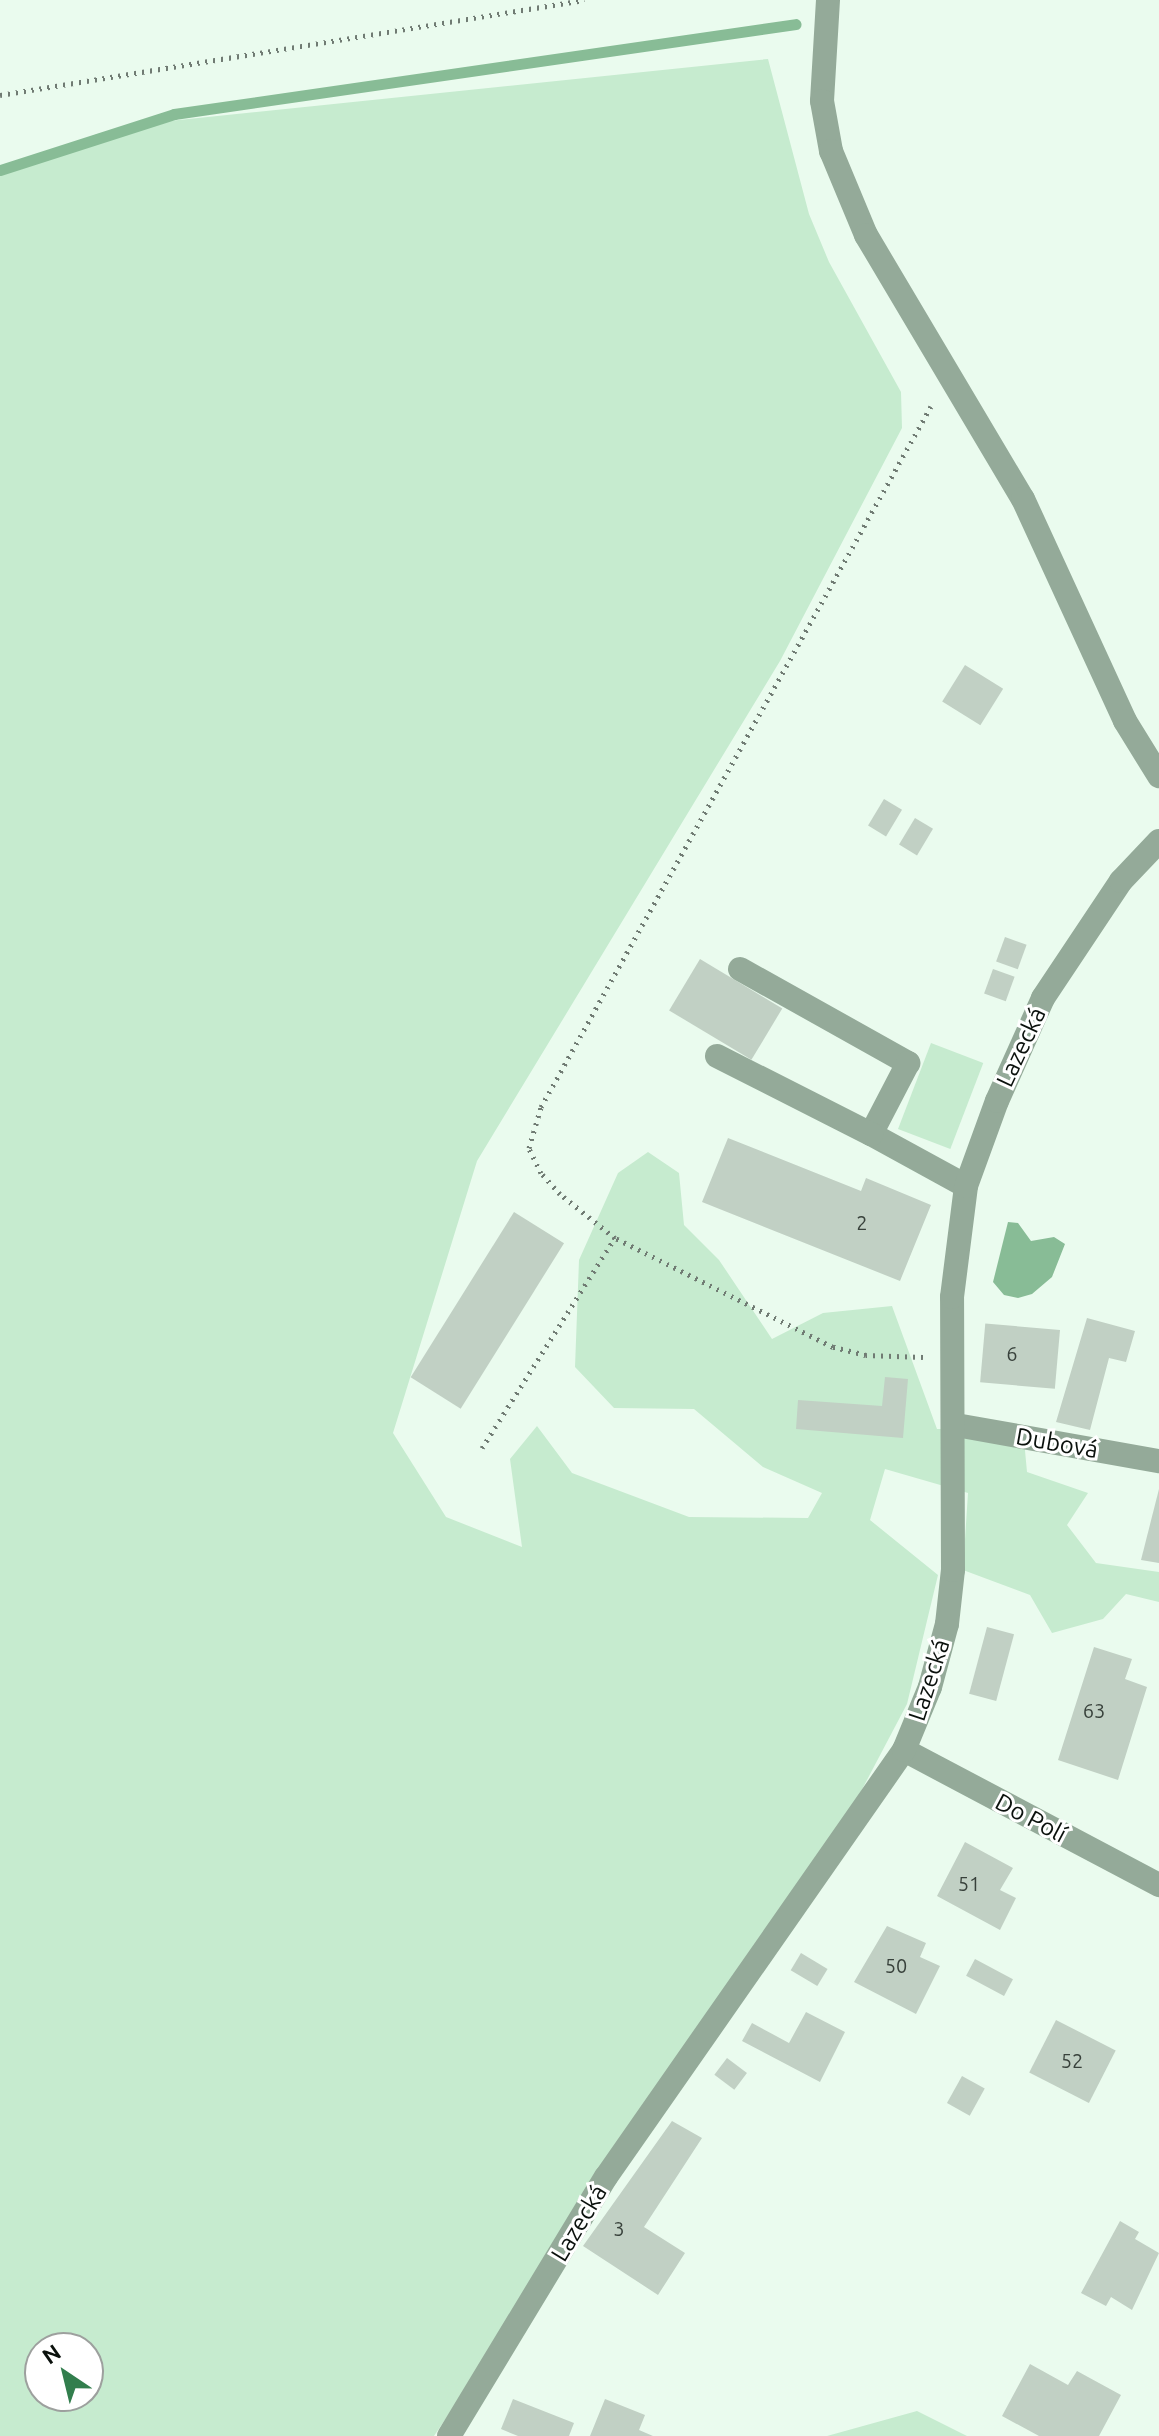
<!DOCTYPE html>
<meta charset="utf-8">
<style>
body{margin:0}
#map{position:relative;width:1159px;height:2436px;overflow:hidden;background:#eafbee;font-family:Ubuntu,sans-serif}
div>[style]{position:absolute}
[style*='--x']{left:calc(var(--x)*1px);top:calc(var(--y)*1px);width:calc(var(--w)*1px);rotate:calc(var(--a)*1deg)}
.green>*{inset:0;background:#c6ebcf;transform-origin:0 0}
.water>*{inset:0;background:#88bc96}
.stream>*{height:11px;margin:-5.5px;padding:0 5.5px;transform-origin:5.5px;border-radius:5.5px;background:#88bc96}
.building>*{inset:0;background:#c1d0c4;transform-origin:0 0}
.path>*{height:5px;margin-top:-2.5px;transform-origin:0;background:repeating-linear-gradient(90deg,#707b73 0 2px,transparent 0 8px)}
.minor>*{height:24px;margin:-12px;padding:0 12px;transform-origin:12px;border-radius:12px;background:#94aa99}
span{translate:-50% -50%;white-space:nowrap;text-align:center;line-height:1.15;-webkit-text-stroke:6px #fff;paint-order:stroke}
.number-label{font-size:20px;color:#38413b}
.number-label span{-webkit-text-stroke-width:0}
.street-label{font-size:24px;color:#0b110d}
.north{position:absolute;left:24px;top:2332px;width:80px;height:80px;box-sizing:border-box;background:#fff;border:2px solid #9da09e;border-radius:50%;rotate:325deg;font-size:22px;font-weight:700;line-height:32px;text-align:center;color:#0b110d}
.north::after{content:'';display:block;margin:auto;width:28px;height:36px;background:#327e4d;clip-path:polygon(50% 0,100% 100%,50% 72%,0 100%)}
</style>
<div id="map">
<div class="green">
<i style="clip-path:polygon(evenodd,768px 59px,809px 214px,829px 262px,901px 392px,902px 428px,780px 661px,477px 1161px,393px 1433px,446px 1517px,522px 1547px,510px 1459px,537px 1426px,572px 1473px,689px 1517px,808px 1518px,822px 1493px,763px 1467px,694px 1409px,614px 1408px,575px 1367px,579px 1260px,618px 1173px,648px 1152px,679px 1173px,684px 1225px,719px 1260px,772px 1339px,823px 1313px,892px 1306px,937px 1429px,1023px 1429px,1027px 1472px,1088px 1493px,1067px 1525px,1096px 1563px,1159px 1572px,1159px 1602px,1126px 1594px,1103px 1619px,1052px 1633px,1030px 1595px,963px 1570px,968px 1493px,885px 1469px,870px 1520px,938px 1575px,907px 1704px,848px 1816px,434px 2436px,0 2436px,0 175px,97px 134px,169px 121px,768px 59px,40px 2348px,88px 2348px,88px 2396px,40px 2396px,40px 2348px)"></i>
<i style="left:931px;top:1043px;width:56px;height:92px;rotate:21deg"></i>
<i style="clip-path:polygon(917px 2411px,967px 2436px,826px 2436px,827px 2436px)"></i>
</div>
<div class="water">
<i style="clip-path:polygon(1008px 1222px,1018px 1223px,1031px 1241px,1054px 1237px,1065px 1244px,1052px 1277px,1032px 1294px,1018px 1298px,1004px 1295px,993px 1282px)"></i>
</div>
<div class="stream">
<i style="--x:0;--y:170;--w:183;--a:-17.8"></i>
<i style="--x:174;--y:114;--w:628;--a:-8.23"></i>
</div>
<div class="building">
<i style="left:965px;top:665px;width:45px;height:43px;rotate:32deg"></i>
<i style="left:884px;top:799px;width:21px;height:31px;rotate:31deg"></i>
<i style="left:915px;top:818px;width:21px;height:31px;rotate:31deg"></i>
<i style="left:1005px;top:937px;width:23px;height:26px;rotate:20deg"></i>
<i style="left:700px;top:959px;width:96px;height:60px;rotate:31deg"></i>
<i style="left:993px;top:969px;width:23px;height:26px;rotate:20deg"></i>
<i style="clip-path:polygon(728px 1138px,861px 1191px,866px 1178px,931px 1205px,900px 1281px,702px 1202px)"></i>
<i style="left:514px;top:1212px;width:59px;height:195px;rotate:32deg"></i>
<i style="clip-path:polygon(1087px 1318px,1135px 1331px,1126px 1362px,1109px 1358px,1090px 1430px,1056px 1422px)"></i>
<i style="left:1060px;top:1330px;width:59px;height:75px;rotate:95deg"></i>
<i style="clip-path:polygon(885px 1377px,908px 1379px,903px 1438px,796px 1429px,798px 1400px,882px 1406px)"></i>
<i style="clip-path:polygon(1159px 1489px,1159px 1563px,1141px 1560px)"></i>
<i style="left:987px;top:1627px;width:28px;height:69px;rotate:15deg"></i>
<i style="clip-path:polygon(1094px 1647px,1132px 1659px,1125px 1679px,1147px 1687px,1118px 1780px,1058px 1760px)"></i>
<i style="clip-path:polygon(965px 1842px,1013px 1868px,1000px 1890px,1016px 1898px,1000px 1930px,937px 1896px)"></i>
<i style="clip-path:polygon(887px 1926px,926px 1943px,920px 1957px,940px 1966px,916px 2014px,854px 1982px)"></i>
<i style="left:801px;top:1953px;width:31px;height:20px;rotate:31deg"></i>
<i style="left:975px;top:1959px;width:43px;height:19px;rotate:28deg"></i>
<i style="clip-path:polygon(806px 2012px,845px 2032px,820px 2082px,742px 2041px,752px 2023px,789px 2043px)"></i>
<i style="left:1056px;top:2020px;width:67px;height:59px;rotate:27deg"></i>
<i style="left:727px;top:2058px;width:25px;height:21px;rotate:37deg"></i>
<i style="left:962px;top:2076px;width:26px;height:31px;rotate:29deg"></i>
<i style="clip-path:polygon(672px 2121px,702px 2138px,644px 2227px,685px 2253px,658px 2295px,583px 2246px)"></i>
<i style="clip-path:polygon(1120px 2221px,1139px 2232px,1135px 2239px,1159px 2253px,1132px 2310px,1111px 2297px,1106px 2306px,1081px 2293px)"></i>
<i style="clip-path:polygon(1030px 2364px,1068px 2385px,1077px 2371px,1121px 2395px,1099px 2436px,1039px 2436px,1002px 2416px)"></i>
<i style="clip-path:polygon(513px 2399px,574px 2423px,569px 2436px,518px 2436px,501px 2429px)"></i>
<i style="clip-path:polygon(605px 2399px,645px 2415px,639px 2430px,653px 2436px,590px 2436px)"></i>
</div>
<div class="path">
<i style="--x:0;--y:95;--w:592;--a:-9.24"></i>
<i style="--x:923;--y:1357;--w:57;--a:-178"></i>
<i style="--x:866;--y:1355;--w:34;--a:-166"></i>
<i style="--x:833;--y:1347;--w:244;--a:-153.4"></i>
<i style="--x:615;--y:1238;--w:70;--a:-141.3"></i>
<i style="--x:560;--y:1194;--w:28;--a:-132"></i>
<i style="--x:541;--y:1173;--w:28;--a:-116"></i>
<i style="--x:529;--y:1148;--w:43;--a:-73.7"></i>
<i style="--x:541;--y:1107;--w:802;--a:-60.91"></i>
<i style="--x:482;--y:1448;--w:249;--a:-57.7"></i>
</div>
<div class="minor">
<i style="--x:828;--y:0;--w:101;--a:93.4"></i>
<i style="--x:822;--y:101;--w:51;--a:79.8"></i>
<i style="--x:831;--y:151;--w:91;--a:67.4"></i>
<i style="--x:866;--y:235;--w:307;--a:59.3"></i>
<i style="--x:1023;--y:499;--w:244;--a:65.3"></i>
<i style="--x:1125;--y:721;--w:65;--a:58.3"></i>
<i style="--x:740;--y:969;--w:193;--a:29.2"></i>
<i style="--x:908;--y:1063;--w:80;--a:117.5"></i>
<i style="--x:871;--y:1134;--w:108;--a:28.7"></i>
<i style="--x:717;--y:1056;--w:173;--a:26.9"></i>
<i style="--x:956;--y:1425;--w:206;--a:10.1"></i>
<i style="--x:904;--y:1750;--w:289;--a:27.9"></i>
<i style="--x:449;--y:2436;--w:303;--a:-58.8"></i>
<i style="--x:606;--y:2177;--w:521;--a:-55.09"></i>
<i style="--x:904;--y:1750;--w:68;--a:-67.6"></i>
<i style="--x:930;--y:1687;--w:65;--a:-74.9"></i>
<i style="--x:947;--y:1624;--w:54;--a:-83.7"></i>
<i style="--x:953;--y:1570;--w:273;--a:-90.2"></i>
<i style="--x:952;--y:1297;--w:112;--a:-82.8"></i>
<i style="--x:966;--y:1186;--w:90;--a:-70"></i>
<i style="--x:997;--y:1101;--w:113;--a:-65.9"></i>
<i style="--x:1043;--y:998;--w:141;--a:-56.3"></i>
<i style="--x:1121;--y:881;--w:55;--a:-46.5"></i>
</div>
<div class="number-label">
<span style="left:862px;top:1222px">2</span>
<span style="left:1012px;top:1353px">6</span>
<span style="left:1094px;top:1710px">63</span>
<span style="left:969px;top:1883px">51</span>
<span style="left:896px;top:1965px">50</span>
<span style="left:1072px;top:2060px">52</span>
<span style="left:619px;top:2228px">3</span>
</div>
<div class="street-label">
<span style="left:1021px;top:1047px;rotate:-65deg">Lazecká</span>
<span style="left:1057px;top:1443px;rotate:10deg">Dubová</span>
<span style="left:929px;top:1680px;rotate:-72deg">Lazecká</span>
<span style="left:1031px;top:1818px;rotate:28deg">Do Polí</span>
<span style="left:579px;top:2223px;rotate:-59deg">Lazecká</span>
</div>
<div class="north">N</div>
</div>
